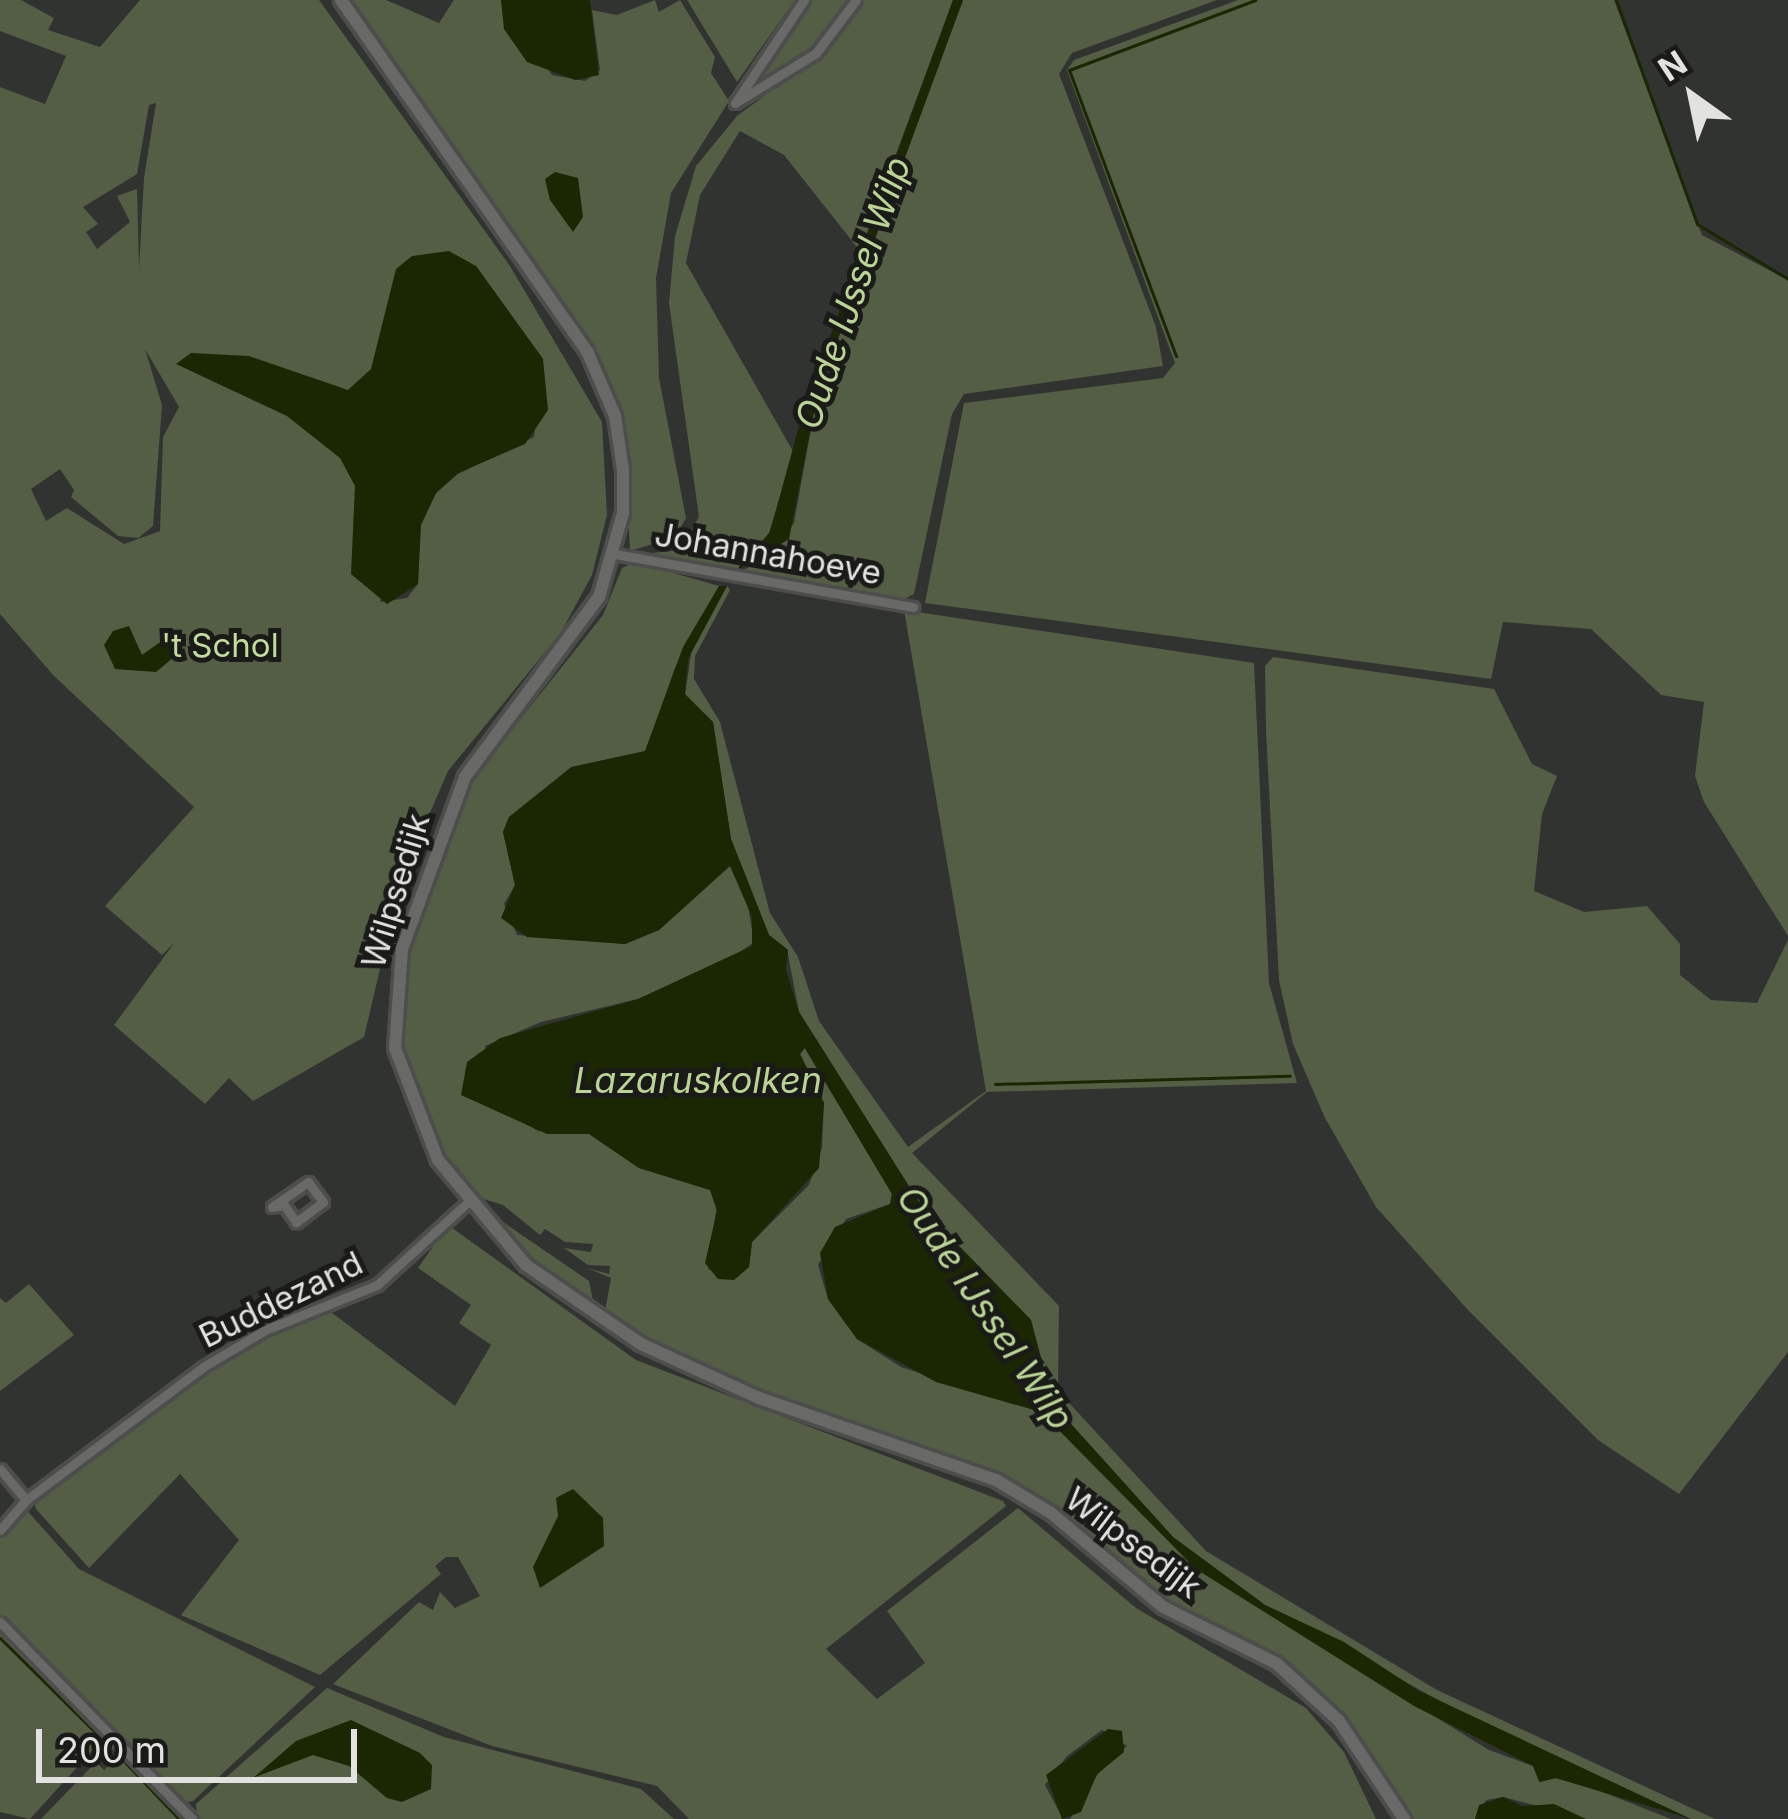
<!DOCTYPE html>
<style>
body{margin:0}
#map{position:relative;width:1788px;height:1819px;overflow:hidden;background:#313330;font-family:Inter,sans-serif}
div>[style]{position:absolute}
[style*='--x']{left:calc(var(--x)*1px);top:calc(var(--y)*1px);width:calc(var(--w)*1px);rotate:calc(var(--a)*1deg)}
.green>*{inset:0;background:#535e44}
.water>*{inset:0;background:#1a2702}
.stream>*{height:3px;margin:-1.5px;padding:0 1.5px;transform-origin:1.5px;border-radius:1.5px;background:#1a2702}
.roads{filter:drop-shadow(3px 0 #4d4e4c) drop-shadow(-3px 0 #4d4e4c) drop-shadow(0 3px #4d4e4c) drop-shadow(0 -3px #4d4e4c)}
.street>*{height:9px;margin:-4.5px;padding:0 4.5px;transform-origin:4.5px;border-radius:4.5px;background:#696a67}
.secondary>*{height:12px;margin:-6px;padding:0 6px;transform-origin:6px;border-radius:6px;background:#696a67}
span{translate:-50% -50%;white-space:nowrap;text-align:center;line-height:1.15;-webkit-text-stroke:10px #1a1a19;paint-order:stroke}
.street-label{font-size:33px;color:#e2e2e1}
.park-label{font-size:33px;color:#c1dc9b}
.water-label{font-size:36px;color:#b9d493;font-style:italic}
.north{position:absolute;left:1632px;top:36px;width:120px;height:120px;-webkit-text-stroke:9px #1a1a19;paint-order:stroke;rotate:327deg;font-size:33px;font-weight:700;line-height:48px;text-align:center;color:#e2e2e1}
.north::after{content:'';display:block;margin:auto;width:42px;height:54px;background:#e2e2e1;clip-path:polygon(50% 0,100% 100%,50% 72%,0 100%)}
.scale{position:absolute;left:36px;top:1729px;width:321px;height:54px;box-sizing:border-box;border:6px solid #e2e2e1;border-top:0;padding-left:15px;font-size:36px;line-height:42px;white-space:nowrap;color:#e2e2e1;-webkit-text-stroke:9px #1a1a19;paint-order:stroke}
</style>
<div id="map">
<div class="green">
<i style="clip-path:polygon(evenodd,0 0,21px 0,54px 18px,48px 30px,100px 47px,140px 0,319px 0,510px 266px,602px 422px,607px 515px,592px 575px,560px 634px,448px 771px,401px 880px,364px 1037px,253px 1101px,229px 1078px,205px 1104px,114px 1025px,175px 942px,162px 955px,105px 906px,194px 807px,54px 676px,0 614px,0 87px,45px 104px,66px 56px,0 31px,0 0,156px 103px,144px 178px,139px 268px,137px 189px,117px 196px,130px 222px,97px 249px,86px 232px,98px 224px,83px 207px,137px 174px,149px 105px,156px 103px,0 0,476px 266px,543px 359px,534px 437px,458px 474px,436px 493px,420px 525px,418px 584px,407px 598px,380px 602px,476px 266px,0 0,145px 349px,179px 407px,163px 437px,160px 531px,124px 544px,67px 508px,46px 521px,31px 489px,60px 469px,74px 490px,71px 497px,118px 536px,138px 538px,153px 526px,162px 405px,145px 349px)"></i>
<i style="clip-path:polygon(350px 0,386px 0,439px 23px,454px 0,501px 0,552px 75px,585px 81px,600px 70px,592px 10px,617px 15px,655px 0,659px 12px,680px 0,715px 57px,711px 73px,729px 101px,671px 193px,656px 278px,659px 378px,686px 518px,675px 537px,630px 551px,624px 431px,594px 347px)"></i>
<i style="clip-path:polygon(687px 0,795px 0,737px 82px)"></i>
<i style="clip-path:polygon(807px 0,849px 0,808px 57px,753px 94px,743px 84px)"></i>
<i style="clip-path:polygon(862px 0,953px 0,860px 251px,784px 155px,740px 131px,700px 195px,686px 263px,794px 453px,767px 539px,740px 561px,738px 573px,773px 554px,794px 523px,817px 396px,963px 0,1217px 0,1072px 53px,1059px 74px,1156px 327px,1163px 366px,964px 394px,952px 414px,914px 594px,900px 601px,636px 555px,679px 550px,699px 517px,669px 303px,675px 236px,696px 166px,737px 116px,829px 48px)"></i>
<i style="clip-path:polygon(1238px 0,1614px 0,1702px 235px,1788px 280px,1788px 936px,1704px 802px,1695px 776px,1704px 702px,1661px 695px,1591px 629px,1503px 622px,1491px 679px,925px 603px,964px 403px,1163px 378px,1175px 363px,1067px 70px,1074px 60px)"></i>
<i style="clip-path:polygon(635px 562px,719px 586px,675px 668px,646px 751px,571px 767px,509px 817px,503px 832px,515px 885px,504px 904px,517px 935px,625px 944px,659px 930px,730px 866px,747px 900px,754px 942px,723px 964px,638px 999px,541px 1022px,485px 1046px,500px 1109px,538px 1131px,589px 1134px,639px 1168px,710px 1190px,717px 1203px,708px 1269px,734px 1280px,749px 1267px,752px 1242px,809px 1185px,822px 1148px,824px 1103px,800px 1054px,804px 1047px,892px 1194px,890px 1204px,846px 1219px,818px 1265px,828px 1299px,857px 1339px,901px 1367px,1041px 1412px,1196px 1569px,1489px 1750px,1533px 1766px,1539px 1782px,1555px 1778px,1595px 1789px,1671px 1819px,1586px 1819px,1503px 1797px,1486px 1800px,1475px 1819px,1410px 1819px,1350px 1725px,1280px 1658px,1162px 1599px,1083px 1527px,1003px 1477px,736px 1382px,604px 1317px,611px 1278px,587px 1268px,609px 1274px,610px 1266px,588px 1265px,564px 1248px,591px 1252px,593px 1244px,565px 1242px,545px 1229px,540px 1235px,503px 1205px,474px 1196px,452px 1171px,426px 1121px,401px 1033px,402px 986px,417px 923px,473px 779px,603px 615px,622px 568px)"></i>
<i style="clip-path:polygon(727px 586px,730px 590px,695px 656px,694px 679px,720px 722px,770px 913px,798px 957px,819px 1021px,908px 1147px,986px 1091px,904px 610px,1254px 663px,1269px 983px,1297px 1083px,987px 1092px,912px 1153px,1059px 1306px,1058px 1391px,1206px 1551px,1437px 1690px,1715px 1819px,1691px 1819px,1453px 1708px,1265px 1605px,1173px 1537px,1053px 1404px,1031px 1320px,924px 1210px,799px 1012px,787px 949px,769px 935px,731px 839px,713px 722px,685px 695px,692px 647px)"></i>
<i style="clip-path:polygon(1273px 657px,1494px 689px,1532px 764px,1557px 776px,1542px 814px,1534px 891px,1584px 912px,1647px 906px,1680px 944px,1680px 975px,1711px 1000px,1757px 1003px,1788px 940px,1788px 1352px,1679px 1494px,1598px 1440px,1468px 1310px,1376px 1207px,1325px 1118px,1293px 1044px,1279px 980px,1266px 731px,1265px 666px)"></i>
<i style="clip-path:polygon(503px 1222px,589px 1281px,593px 1301px,538px 1269px,498px 1230px)"></i>
<i style="clip-path:polygon(448px 1225px,636px 1360px,1003px 1501px,1006px 1506px,826px 1649px,877px 1699px,925px 1663px,887px 1611px,1018px 1508px,1136px 1608px,1306px 1708px,1344px 1752px,1376px 1819px,1070px 1819px,1098px 1774px,1127px 1746px,1102px 1730px,1067px 1756px,1045px 1785px,1063px 1819px,689px 1819px,657px 1786px,492px 1746px,333px 1684px,419px 1602px,433px 1610px,440px 1592px,455px 1608px,480px 1596px,458px 1557px,446px 1557px,435px 1566px,441px 1574px,320px 1675px,181px 1615px,239px 1540px,180px 1474px,89px 1568px,36px 1509px,33px 1500px,205px 1370px,327px 1309px,455px 1406px,491px 1345px,459px 1323px,471px 1305px,418px 1268px)"></i>
<i style="clip-path:polygon(29px 1284px,74px 1335px,0 1391px,0 1298px,6px 1303px)"></i>
<i style="clip-path:polygon(24px 1507px,79px 1569px,315px 1687px,193px 1801px,181px 1803px,0 1615px,0 1537px)"></i>
<i style="clip-path:polygon(0 1628px,112px 1740px,99px 1743px,30px 1819px,0 1812px)"></i>
<i style="clip-path:polygon(327px 1688px,444px 1737px,641px 1789px,674px 1819px,197px 1819px,196px 1804px)"></i>
<i style="clip-path:polygon(123px 1752px,187px 1819px,41px 1819px,96px 1762px,104px 1770px)"></i>
</div>
<div class="water">
<i style="clip-path:polygon(501px 0,590px 0,599px 75px,575px 80px,527px 62px,504px 29px)"></i>
<i style="clip-path:polygon(953px 0,963px 0,817px 396px,789px 539px,735px 572px,770px 532px,804px 408px)"></i>
<i style="clip-path:polygon(555px 172px,578px 178px,583px 217px,573px 232px,550px 200px,545px 179px)"></i>
<i style="clip-path:polygon(449px 251px,476px 266px,543px 359px,548px 410px,525px 444px,458px 473px,436px 493px,421px 525px,418px 584px,387px 604px,351px 574px,355px 486px,340px 458px,287px 416px,176px 364px,191px 353px,249px 356px,348px 390px,371px 369px,396px 269px,412px 256px)"></i>
<i style="clip-path:polygon(719px 586px,727px 586px,688px 659px,685px 694px,713px 722px,731px 839px,769px 935px,788px 950px,786px 970px,799px 1012px,924px 1210px,1031px 1320px,1053px 1404px,1173px 1537px,1265px 1605px,1344px 1642px,1419px 1691px,1691px 1819px,1556px 1778px,1540px 1782px,1533px 1766px,1414px 1706px,1196px 1569px,1041px 1412px,936px 1382px,857px 1339px,828px 1299px,820px 1253px,835px 1227px,890px 1204px,892px 1194px,805px 1048px,800px 1054px,824px 1103px,819px 1168px,752px 1242px,749px 1267px,734px 1280px,718px 1279px,705px 1263px,717px 1211px,710px 1190px,639px 1168px,589px 1134px,547px 1134px,461px 1095px,467px 1062px,500px 1038px,638px 999px,752px 946px,752px 917px,730px 866px,659px 930px,625px 944px,527px 937px,501px 918px,515px 885px,503px 832px,509px 817px,572px 767px,645px 751px,683px 647px)"></i>
<i style="clip-path:polygon(129px 626px,142px 655px,170px 635px,181px 651px,156px 672px,115px 669px,104px 645px,113px 631px)"></i>
<i style="clip-path:polygon(573px 1489px,603px 1518px,604px 1546px,540px 1588px,533px 1567px,558px 1516px,556px 1498px)"></i>
<i style="clip-path:polygon(351px 1720px,420px 1753px,432px 1765px,431px 1789px,402px 1802px,387px 1798px,349px 1766px,313px 1755px,253px 1778px,296px 1741px)"></i>
<i style="clip-path:polygon(1108px 1729px,1122px 1731px,1124px 1752px,1097px 1774px,1081px 1812px,1062px 1819px,1046px 1775px)"></i>
<i style="clip-path:polygon(1503px 1797px,1522px 1806px,1554px 1804px,1586px 1819px,1475px 1819px,1479px 1805px)"></i>
</div>
<div class="stream">
<i style="--x:1616;--y:0;--w:238;--a:70.1"></i>
<i style="--x:1697;--y:224;--w:106;--a:31.1"></i>
<i style="--x:1176;--y:356;--w:305;--a:-110.5"></i>
<i style="--x:1069;--y:70;--w:199;--a:-20.6"></i>
<i style="--x:995;--y:1084;--w:295;--a:-1.6"></i>
<i style="--x:0;--y:1638;--w:146;--a:44.7"></i>
<i style="--x:121;--y:1758;--w:84;--a:46.4"></i>
</div>
<div class="roads">
<div class="street">
<i style="--x:735;--y:103;--w:95;--a:-31.7"></i>
<i style="--x:816;--y:53;--w:66;--a:-53"></i>
<i style="--x:735;--y:103;--w:124;--a:-56.2"></i>
<i style="--x:615;--y:554;--w:303;--a:10.1"></i>
<i style="--x:308;--y:1182;--w:25;--a:53"></i>
<i style="--x:323;--y:1202;--w:34;--a:143"></i>
<i style="--x:296;--y:1222;--w:21;--a:-125"></i>
<i style="--x:284;--y:1205;--w:12;--a:171"></i>
<i style="--x:272;--y:1207;--w:44;--a:-34.8"></i>
<i style="--x:0;--y:1469;--w:40;--a:50"></i>
<i style="--x:0;--y:1530;--w:40;--a:-49"></i>
<i style="--x:26;--y:1500;--w:221;--a:-36.9"></i>
<i style="--x:203;--y:1367;--w:72;--a:-30.8"></i>
<i style="--x:265;--y:1330;--w:121;--a:-21.9"></i>
<i style="--x:377;--y:1285;--w:123;--a:-42.4"></i>
<i style="--x:0;--y:1622;--w:275;--a:45.7"></i>
</div>
<div class="secondary">
<i style="--x:341;--y:0;--w:429;--a:55"></i>
<i style="--x:587;--y:351;--w:71;--a:66.7"></i>
<i style="--x:615;--y:416;--w:55;--a:81.6"></i>
<i style="--x:623;--y:470;--w:43;--a:90"></i>
<i style="--x:623;--y:513;--w:87;--a:105.9"></i>
<i style="--x:599;--y:597;--w:224;--a:126.7"></i>
<i style="--x:465;--y:777;--w:183;--a:110.1"></i>
<i style="--x:402;--y:949;--w:99;--a:94"></i>
<i style="--x:395;--y:1048;--w:120;--a:69"></i>
<i style="--x:438;--y:1160;--w:137;--a:50"></i>
<i style="--x:526;--y:1265;--w:140;--a:34.5"></i>
<i style="--x:641;--y:1344;--w:130;--a:24.6"></i>
<i style="--x:759;--y:1398;--w:251;--a:19.1"></i>
<i style="--x:996;--y:1480;--w:64;--a:31"></i>
<i style="--x:1051;--y:1513;--w:146;--a:40"></i>
<i style="--x:1163;--y:1607;--w:126;--a:26.4"></i>
<i style="--x:1276;--y:1663;--w:86;--a:42.6"></i>
<i style="--x:1339;--y:1721;--w:118;--a:56.4"></i>
</div>
</div>
<div class="street-label">
<span style="left:768px;top:554px;rotate:10deg">Johannahoeve</span>
<span style="left:396px;top:891px;rotate:-73deg">Wilpsedijk</span>
<span style="left:281px;top:1300px;rotate:-26deg">Buddezand</span>
<span style="left:1133px;top:1543px;rotate:37deg">Wilpsedijk</span>
</div>
<div class="park-label">
<span style="left:220px;top:646px">'t Schol</span>
</div>
<div class="water-label">
<span style="left:853px;top:293px;rotate:-71deg">Oude IJssel Wilp</span>
<span style="left:698px;top:1081px">Lazaruskolken</span>
<span style="left:985px;top:1308px;rotate:56deg">Oude IJssel Wilp</span>
</div>
<div class="north">N</div>
<div class="scale">200 m</div>
</div>
